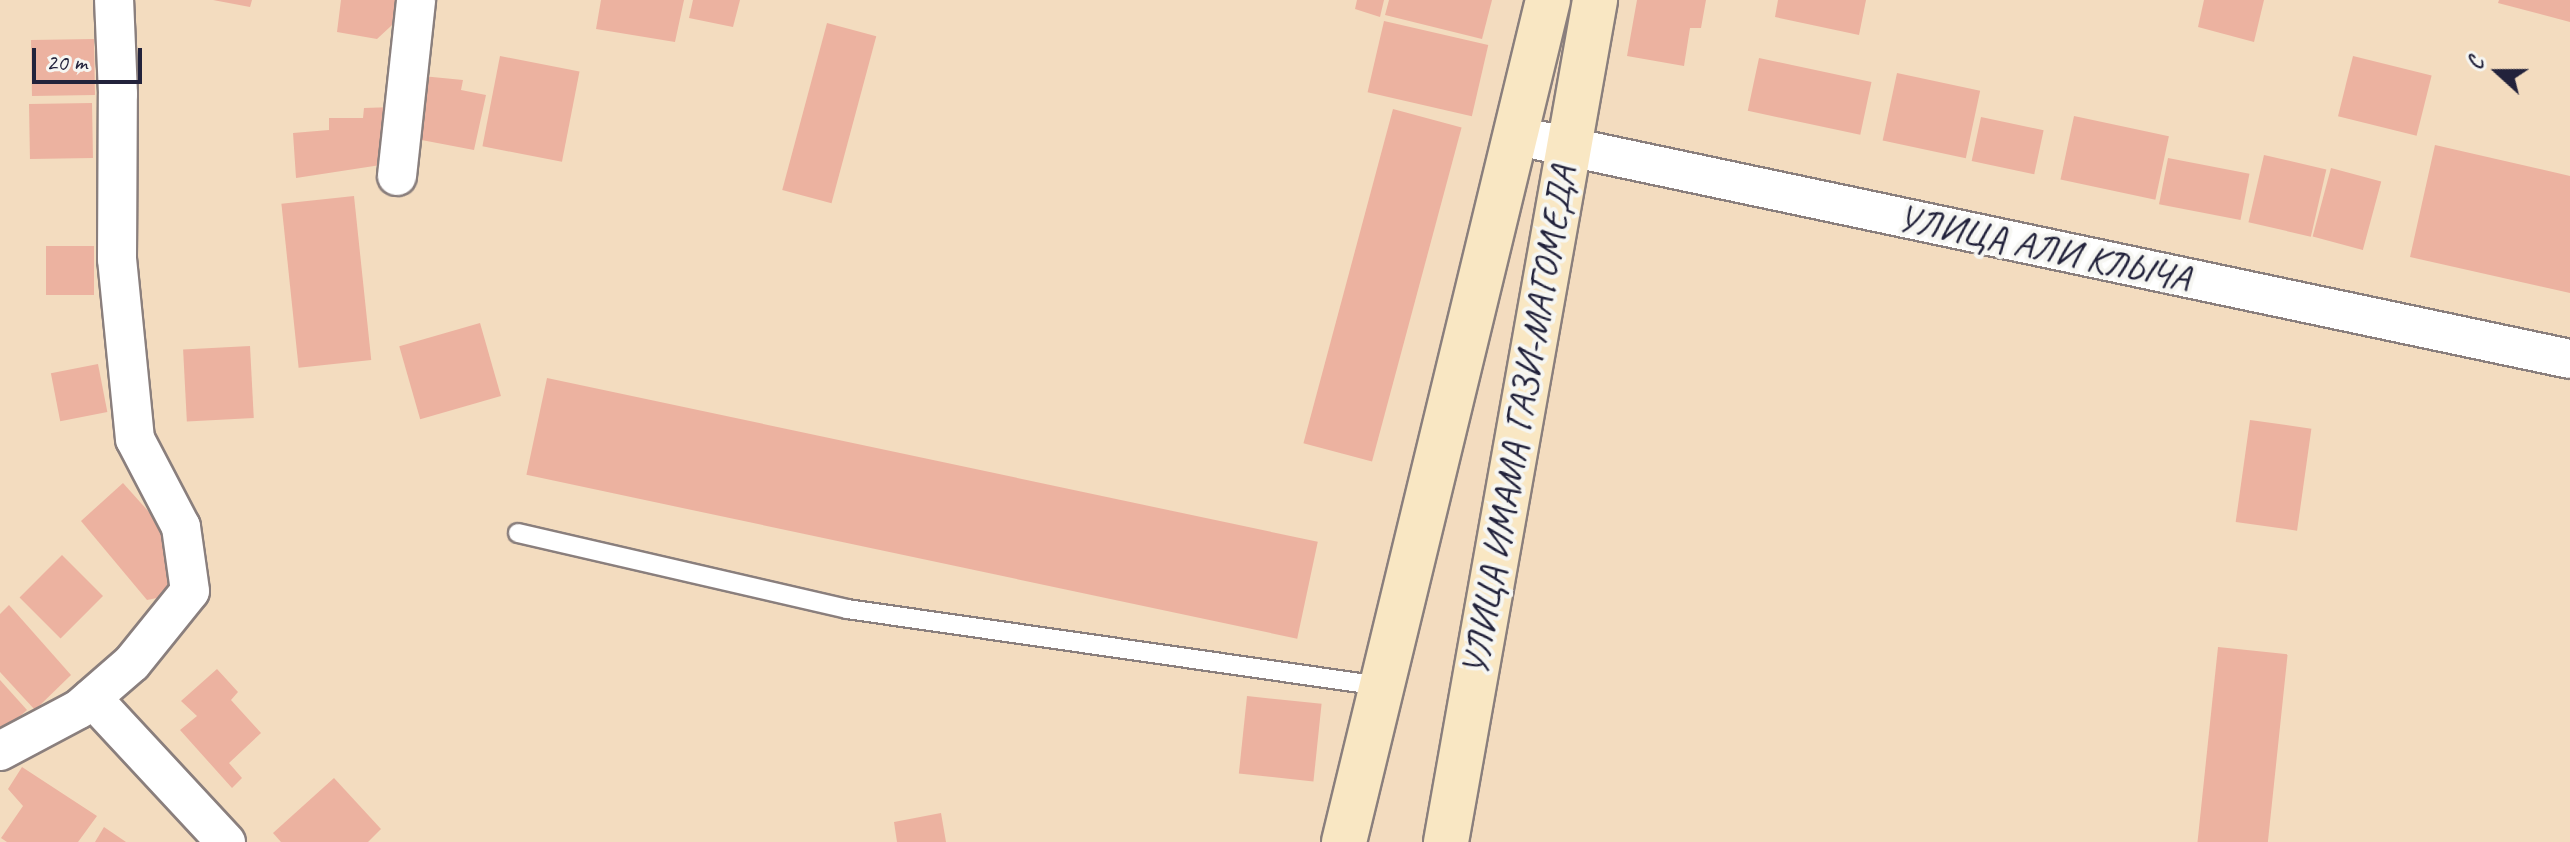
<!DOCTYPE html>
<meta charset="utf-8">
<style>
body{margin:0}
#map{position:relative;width:2570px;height:842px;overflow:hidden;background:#f3dcbf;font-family:Caveat,sans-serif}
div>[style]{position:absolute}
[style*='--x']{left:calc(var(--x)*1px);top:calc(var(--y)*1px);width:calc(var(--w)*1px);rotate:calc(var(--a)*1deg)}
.building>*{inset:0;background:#ecb2a0;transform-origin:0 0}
.roads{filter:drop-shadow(2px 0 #8a7f7d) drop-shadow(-2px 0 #8a7f7d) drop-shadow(0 2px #8a7f7d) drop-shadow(0 -2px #8a7f7d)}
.lane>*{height:18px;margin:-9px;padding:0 9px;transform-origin:9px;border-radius:9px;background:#fff}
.street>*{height:38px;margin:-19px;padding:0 19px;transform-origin:19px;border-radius:19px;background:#fff}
.secondary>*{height:44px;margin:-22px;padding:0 22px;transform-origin:22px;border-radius:22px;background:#f9e7c3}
span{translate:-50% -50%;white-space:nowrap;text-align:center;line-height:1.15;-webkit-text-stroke:8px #f6f6f2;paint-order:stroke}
.street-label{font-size:38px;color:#22223b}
.north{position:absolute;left:2458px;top:32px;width:80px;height:80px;-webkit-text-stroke:6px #f6f6f2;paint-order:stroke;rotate:291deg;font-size:22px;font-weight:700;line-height:32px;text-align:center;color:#22223b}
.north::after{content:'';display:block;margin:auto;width:28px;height:36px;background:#22223b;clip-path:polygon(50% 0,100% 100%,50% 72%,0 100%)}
.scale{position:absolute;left:32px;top:48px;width:110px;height:36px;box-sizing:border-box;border:4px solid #22223b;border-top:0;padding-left:10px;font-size:24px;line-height:28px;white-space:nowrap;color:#22223b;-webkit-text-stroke:6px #f6f6f2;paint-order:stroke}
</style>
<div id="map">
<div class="building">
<i style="clip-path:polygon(213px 0,252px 0,250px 7px)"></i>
<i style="clip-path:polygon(341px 0,407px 0,405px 13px,377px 39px,337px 32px)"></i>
<i style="clip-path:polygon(601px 0,684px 0,675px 42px,596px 29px)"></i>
<i style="clip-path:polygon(693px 0,740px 0,733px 27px,689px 18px)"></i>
<i style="clip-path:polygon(1357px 0,1384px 0,1380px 17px,1355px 9px)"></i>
<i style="clip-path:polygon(1389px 0,1492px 0,1482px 39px,1385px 15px)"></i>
<i style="clip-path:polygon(1637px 0,1706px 0,1701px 28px,1690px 28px,1684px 66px,1627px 56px)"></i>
<i style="clip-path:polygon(1778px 0,1866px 0,1859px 35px,1775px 17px)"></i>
<i style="clip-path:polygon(2204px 0,2264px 0,2254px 42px,2198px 27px)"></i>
<i style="clip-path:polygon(2499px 0,2570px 0,2570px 22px,2498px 3px)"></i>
<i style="left:1384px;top:21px;width:107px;height:73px;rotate:13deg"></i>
<i style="left:827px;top:23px;width:51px;height:173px;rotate:15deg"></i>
<i style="left:94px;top:39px;width:56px;height:63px;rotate:89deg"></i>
<i style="left:500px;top:56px;width:81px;height:92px;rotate:11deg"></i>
<i style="left:2353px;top:56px;width:81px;height:62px;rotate:14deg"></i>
<i style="left:1759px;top:58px;width:115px;height:54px;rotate:12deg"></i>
<i style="left:1897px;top:73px;width:85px;height:69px;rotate:12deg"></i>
<i style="clip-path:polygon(422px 76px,463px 80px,461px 90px,486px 95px,474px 150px,411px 138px)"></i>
<i style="left:92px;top:103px;width:55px;height:63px;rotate:89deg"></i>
<i style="clip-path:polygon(394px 107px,387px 164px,296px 178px,293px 133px,329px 130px,329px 118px,363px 118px,364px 108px)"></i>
<i style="left:1393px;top:109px;width:71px;height:346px;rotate:15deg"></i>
<i style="left:2074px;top:116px;width:97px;height:65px;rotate:12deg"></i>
<i style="left:1981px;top:117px;width:64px;height:45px;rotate:12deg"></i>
<i style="clip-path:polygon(2435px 145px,2570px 176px,2570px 293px,2410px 257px)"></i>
<i style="left:2264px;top:155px;width:64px;height:69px;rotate:13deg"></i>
<i style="left:2168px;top:158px;width:83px;height:47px;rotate:11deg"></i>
<i style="left:2331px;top:168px;width:52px;height:71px;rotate:15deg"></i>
<i style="left:354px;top:196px;width:165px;height:73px;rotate:84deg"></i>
<i style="left:94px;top:246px;width:49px;height:48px;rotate:90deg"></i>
<i style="left:480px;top:323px;width:76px;height:84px;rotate:74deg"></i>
<i style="left:250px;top:346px;width:72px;height:67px;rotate:87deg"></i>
<i style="left:98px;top:364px;width:49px;height:48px;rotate:79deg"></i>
<i style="left:547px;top:378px;width:788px;height:99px;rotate:12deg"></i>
<i style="left:2250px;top:420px;width:62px;height:103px;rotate:8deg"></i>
<i style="clip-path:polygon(123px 483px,166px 531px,181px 578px,162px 597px,147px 600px,81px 521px)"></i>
<i style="left:62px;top:555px;width:58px;height:60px;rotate:45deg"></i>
<i style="clip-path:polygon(9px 605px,71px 675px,35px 710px,0 672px,0 614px)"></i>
<i style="left:2218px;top:647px;width:70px;height:196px;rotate:6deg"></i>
<i style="clip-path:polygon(217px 669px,238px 692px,231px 700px,261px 733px,229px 763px,242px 778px,232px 788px,180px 730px,197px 716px,181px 701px)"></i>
<i style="clip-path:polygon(0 680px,27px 710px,0 734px)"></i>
<i style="left:1247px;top:696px;width:75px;height:78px;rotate:6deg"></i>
<i style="clip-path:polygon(22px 767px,97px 816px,78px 842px,7px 842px,1px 838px,23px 806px,8px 789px)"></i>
<i style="clip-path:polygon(334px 778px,381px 829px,368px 842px,281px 842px,273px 833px)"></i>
<i style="clip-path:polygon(941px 813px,946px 842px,897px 842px,894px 822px)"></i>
<i style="clip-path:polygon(104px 827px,126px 842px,95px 842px)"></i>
</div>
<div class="roads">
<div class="lane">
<i style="--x:518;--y:533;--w:338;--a:13"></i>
<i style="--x:847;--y:609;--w:540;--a:8.21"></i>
</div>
<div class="street">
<i style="--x:1518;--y:136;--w:1075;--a:11.97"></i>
<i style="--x:397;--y:176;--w:177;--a:-83.8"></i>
<i style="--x:92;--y:698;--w:197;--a:47.1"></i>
<i style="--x:0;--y:751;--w:89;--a:-28"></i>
<i style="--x:79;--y:709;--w:70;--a:-41"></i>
<i style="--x:132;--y:663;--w:92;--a:-51.1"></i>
<i style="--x:190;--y:591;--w:65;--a:-98"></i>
<i style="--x:181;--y:527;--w:99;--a:-117.6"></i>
<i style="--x:135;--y:439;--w:181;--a:-95.7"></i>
<i style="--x:117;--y:259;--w:165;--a:-89.7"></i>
<i style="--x:118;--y:94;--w:94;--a:-92.4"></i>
</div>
<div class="secondary">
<i style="--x:1344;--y:842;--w:866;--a:-76.38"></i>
<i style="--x:1446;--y:842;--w:855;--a:-79.96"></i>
</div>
</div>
<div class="street-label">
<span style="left:2044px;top:248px;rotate:12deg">УЛИЦА АЛИ КЛЫЧА</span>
<span style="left:1519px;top:421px;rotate:-80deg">УЛИЦА ИМАМА ГАЗИ-МАГОМЕДА</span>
</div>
<div class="north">С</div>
<div class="scale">20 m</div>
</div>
